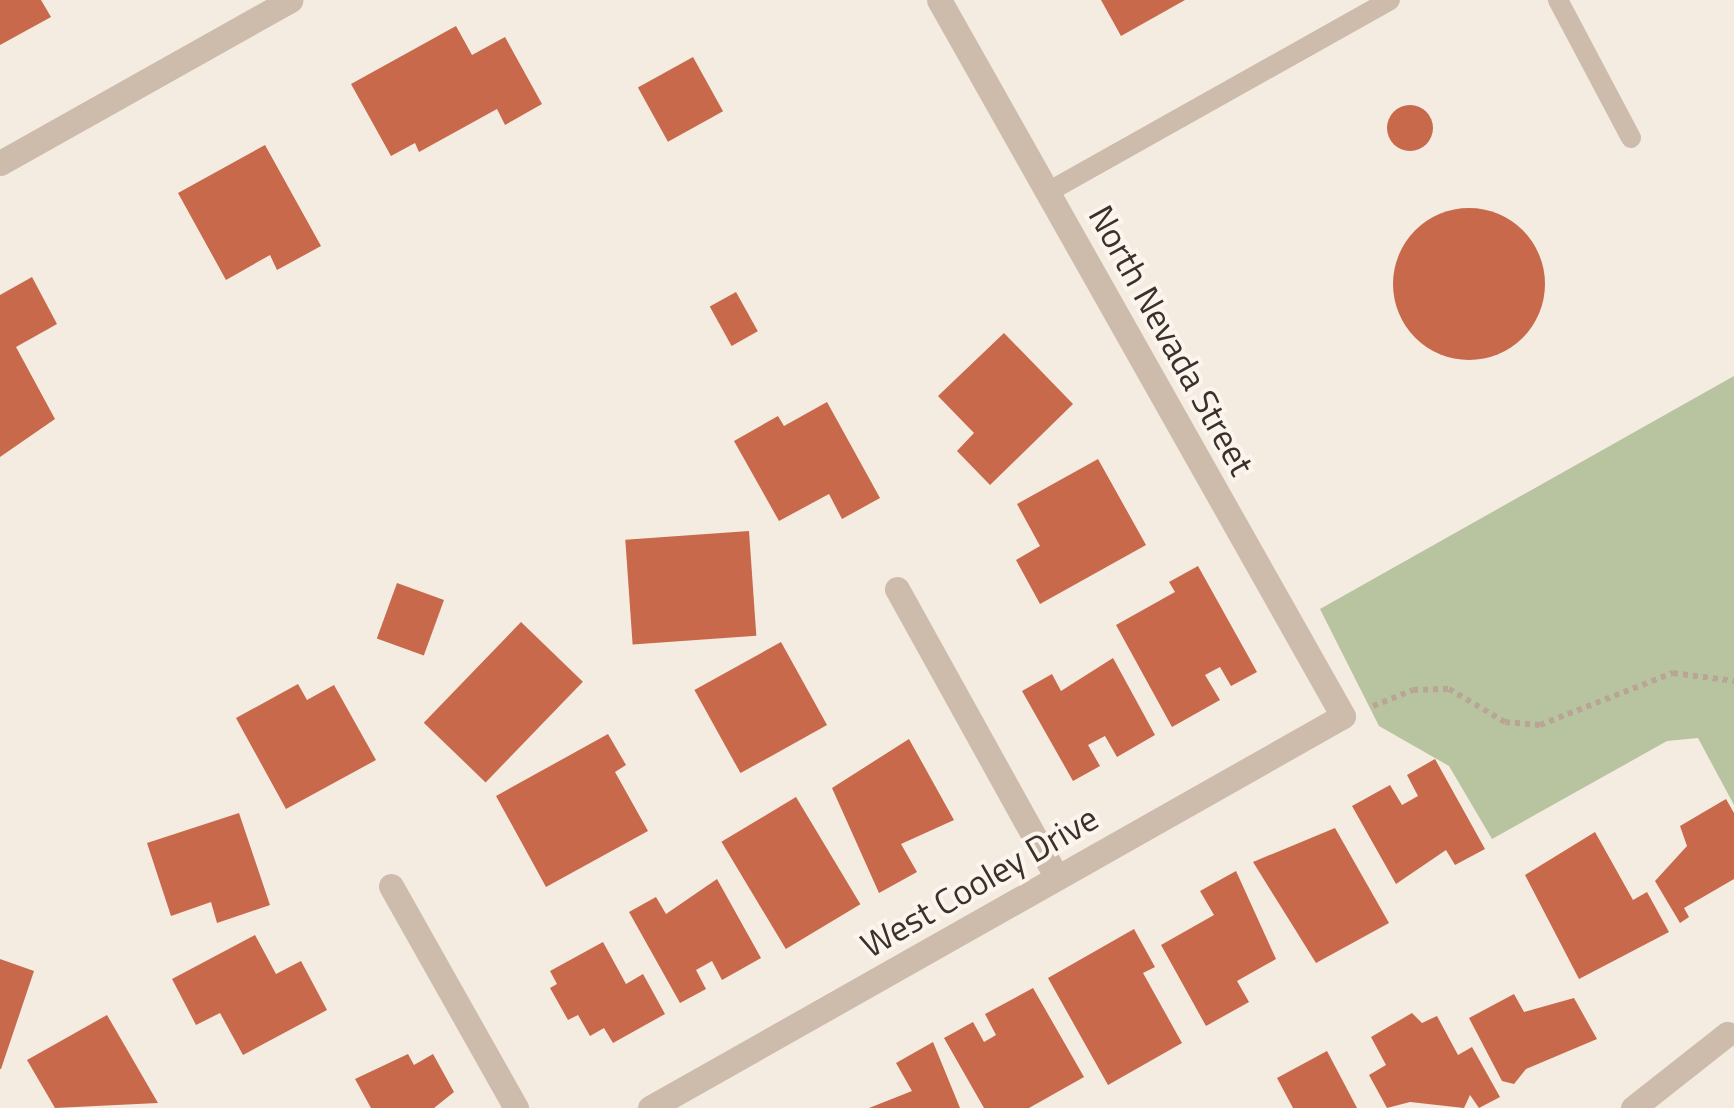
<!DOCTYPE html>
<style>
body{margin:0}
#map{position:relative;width:1734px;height:1108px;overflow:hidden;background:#f4ebe1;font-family:"Titillium Web",sans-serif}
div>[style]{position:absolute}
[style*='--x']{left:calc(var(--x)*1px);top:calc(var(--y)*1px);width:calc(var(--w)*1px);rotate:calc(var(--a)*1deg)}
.green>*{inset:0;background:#b8c4a0}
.building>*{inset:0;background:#c8694b;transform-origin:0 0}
.round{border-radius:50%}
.path>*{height:6px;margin-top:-3px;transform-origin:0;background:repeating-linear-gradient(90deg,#b9a596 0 5px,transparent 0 10px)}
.service>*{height:20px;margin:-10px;padding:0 10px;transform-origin:10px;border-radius:10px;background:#cdbbac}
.minor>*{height:25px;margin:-12.5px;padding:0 12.5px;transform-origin:12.5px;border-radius:12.5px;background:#cdbbac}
span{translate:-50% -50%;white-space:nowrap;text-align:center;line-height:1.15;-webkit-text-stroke:8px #fbf5ee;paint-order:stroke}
.street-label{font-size:35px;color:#3b302b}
</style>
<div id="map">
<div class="green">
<i style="clip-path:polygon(1734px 376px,1734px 805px,1698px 738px,1667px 741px,1492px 839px,1449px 766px,1379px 726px,1320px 609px)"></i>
</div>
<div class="building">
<i style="clip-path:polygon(0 0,41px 0,51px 17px,0 45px)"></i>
<i style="clip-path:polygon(1101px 0,1185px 0,1121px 36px)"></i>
<i style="clip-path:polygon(456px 26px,472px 55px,505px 37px,542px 104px,505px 125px,497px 109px,419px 152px,415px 143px,391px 156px,351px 84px)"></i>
<i style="left:693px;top:57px;width:62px;height:63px;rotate:61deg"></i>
<i class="round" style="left:1387px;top:105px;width:46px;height:46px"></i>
<i style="clip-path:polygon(265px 145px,321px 246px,277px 270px,270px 255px,226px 280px,178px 193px)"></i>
<i class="round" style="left:1393px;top:208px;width:152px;height:152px"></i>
<i style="clip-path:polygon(32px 277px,57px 324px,16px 347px,55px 419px,0 457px,0 295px)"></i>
<i style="left:736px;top:292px;width:45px;height:30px;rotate:61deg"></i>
<i style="clip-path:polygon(1004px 333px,1073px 404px,990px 485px,957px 451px,974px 433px,938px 396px)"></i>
<i style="clip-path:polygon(827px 402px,880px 498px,842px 519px,829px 494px,779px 521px,734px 441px,778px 416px,784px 426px)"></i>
<i style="clip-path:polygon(1098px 459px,1146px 545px,1040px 604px,1016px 560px,1040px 546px,1017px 504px)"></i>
<i style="left:749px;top:531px;width:105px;height:124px;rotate:86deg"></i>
<i style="clip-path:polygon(1198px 566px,1257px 672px,1231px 686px,1220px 667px,1205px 675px,1220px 700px,1172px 727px,1116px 625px,1175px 592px,1169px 582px)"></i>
<i style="left:397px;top:583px;width:50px;height:59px;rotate:20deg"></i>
<i style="left:521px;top:622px;width:86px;height:140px;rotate:44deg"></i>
<i style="left:781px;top:642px;width:95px;height:99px;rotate:61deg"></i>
<i style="clip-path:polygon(1113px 658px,1155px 735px,1117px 757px,1105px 736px,1088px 745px,1100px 766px,1073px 781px,1022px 691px,1052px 674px,1061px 691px)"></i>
<i style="clip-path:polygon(298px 684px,307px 700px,334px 685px,376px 760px,286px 809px,236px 718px)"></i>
<i style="clip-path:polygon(608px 734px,626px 765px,615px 772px,648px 831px,546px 887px,496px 796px)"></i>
<i style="clip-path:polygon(909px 739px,954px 820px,901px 844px,917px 872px,879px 893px,832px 788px)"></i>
<i style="clip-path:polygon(1435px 759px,1485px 849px,1455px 865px,1446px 850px,1396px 884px,1352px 806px,1390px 785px,1402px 805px,1418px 796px,1407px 775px)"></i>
<i style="left:796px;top:797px;width:125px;height:87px;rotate:59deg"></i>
<i style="clip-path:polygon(1726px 799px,1734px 813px,1734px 879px,1684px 908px,1689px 917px,1680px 923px,1655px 881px,1687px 846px,1680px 826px)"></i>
<i style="clip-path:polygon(239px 813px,270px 905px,217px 923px,211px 902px,171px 916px,147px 843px)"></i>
<i style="clip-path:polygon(1335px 828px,1389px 923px,1316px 963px,1253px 862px)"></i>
<i style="clip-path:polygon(1595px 832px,1633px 900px,1647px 892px,1669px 932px,1579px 979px,1525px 875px)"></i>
<i style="clip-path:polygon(1236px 871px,1276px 959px,1237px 981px,1249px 1002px,1206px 1026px,1161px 945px,1214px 915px,1200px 891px)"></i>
<i style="clip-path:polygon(717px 879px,761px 958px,722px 980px,712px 961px,696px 970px,706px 989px,680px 1003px,629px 912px,656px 897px,666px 914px)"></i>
<i style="clip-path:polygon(1134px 929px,1155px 967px,1143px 973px,1182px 1043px,1108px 1085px,1048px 978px)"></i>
<i style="clip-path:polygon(255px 935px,276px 974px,301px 961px,327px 1010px,243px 1055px,220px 1013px,196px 1025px,172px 979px)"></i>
<i style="clip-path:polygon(603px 942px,626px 984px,643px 974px,665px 1014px,613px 1043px,604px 1028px,590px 1036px,578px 1015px,568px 1020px,550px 988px,557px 984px,550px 971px)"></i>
<i style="clip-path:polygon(0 959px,34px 971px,1px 1069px,0 1069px)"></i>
<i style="clip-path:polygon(1033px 988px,1084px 1077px,1029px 1108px,984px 1108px,944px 1038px,973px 1022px,984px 1042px,996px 1035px,985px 1014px)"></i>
<i style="clip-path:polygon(1514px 994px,1524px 1012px,1574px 998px,1597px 1039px,1526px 1069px,1514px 1084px,1502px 1081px,1469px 1018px)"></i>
<i style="clip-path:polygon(1412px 1013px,1422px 1023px,1437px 1016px,1458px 1055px,1472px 1047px,1500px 1097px,1479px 1108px,1470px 1095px,1464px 1108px,1410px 1102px,1387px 1108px,1369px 1075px,1386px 1065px,1371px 1037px)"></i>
<i style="clip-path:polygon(107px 1015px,158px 1103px,55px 1108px,27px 1060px)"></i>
<i style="clip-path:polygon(933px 1042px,960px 1108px,869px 1108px,912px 1091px,896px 1063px)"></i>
<i style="clip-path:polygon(1327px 1051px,1357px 1108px,1293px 1108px,1277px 1078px)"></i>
<i style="clip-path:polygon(408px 1054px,414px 1065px,433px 1054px,454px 1092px,434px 1108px,371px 1108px,355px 1079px)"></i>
</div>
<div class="path">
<i style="--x:1373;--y:706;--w:43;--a:-21.8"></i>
<i style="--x:1413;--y:690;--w:36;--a:-2"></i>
<i style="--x:1449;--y:689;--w:65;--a:30.5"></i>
<i style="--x:1505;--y:722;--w:35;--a:5"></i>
<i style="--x:1540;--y:725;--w:143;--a:-21.4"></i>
<i style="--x:1673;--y:673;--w:62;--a:7.5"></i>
</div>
<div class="service">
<i style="--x:1558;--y:0;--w:156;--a:62.1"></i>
<i style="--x:1048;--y:192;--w:392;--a:-29.3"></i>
</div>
<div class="minor">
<i style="--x:0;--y:163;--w:333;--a:-29.3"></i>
<i style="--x:897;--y:589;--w:330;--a:61"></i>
<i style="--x:391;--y:886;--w:255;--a:60.6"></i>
<i style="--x:650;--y:1108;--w:796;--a:-29.49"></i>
<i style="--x:1343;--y:716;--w:822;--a:-119.43"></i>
<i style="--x:1633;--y:1108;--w:120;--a:-38.2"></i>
</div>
<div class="street-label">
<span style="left:1172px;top:340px;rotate:61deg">North Nevada Street</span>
<span style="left:979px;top:881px;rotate:-30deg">West Cooley Drive</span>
</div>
</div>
